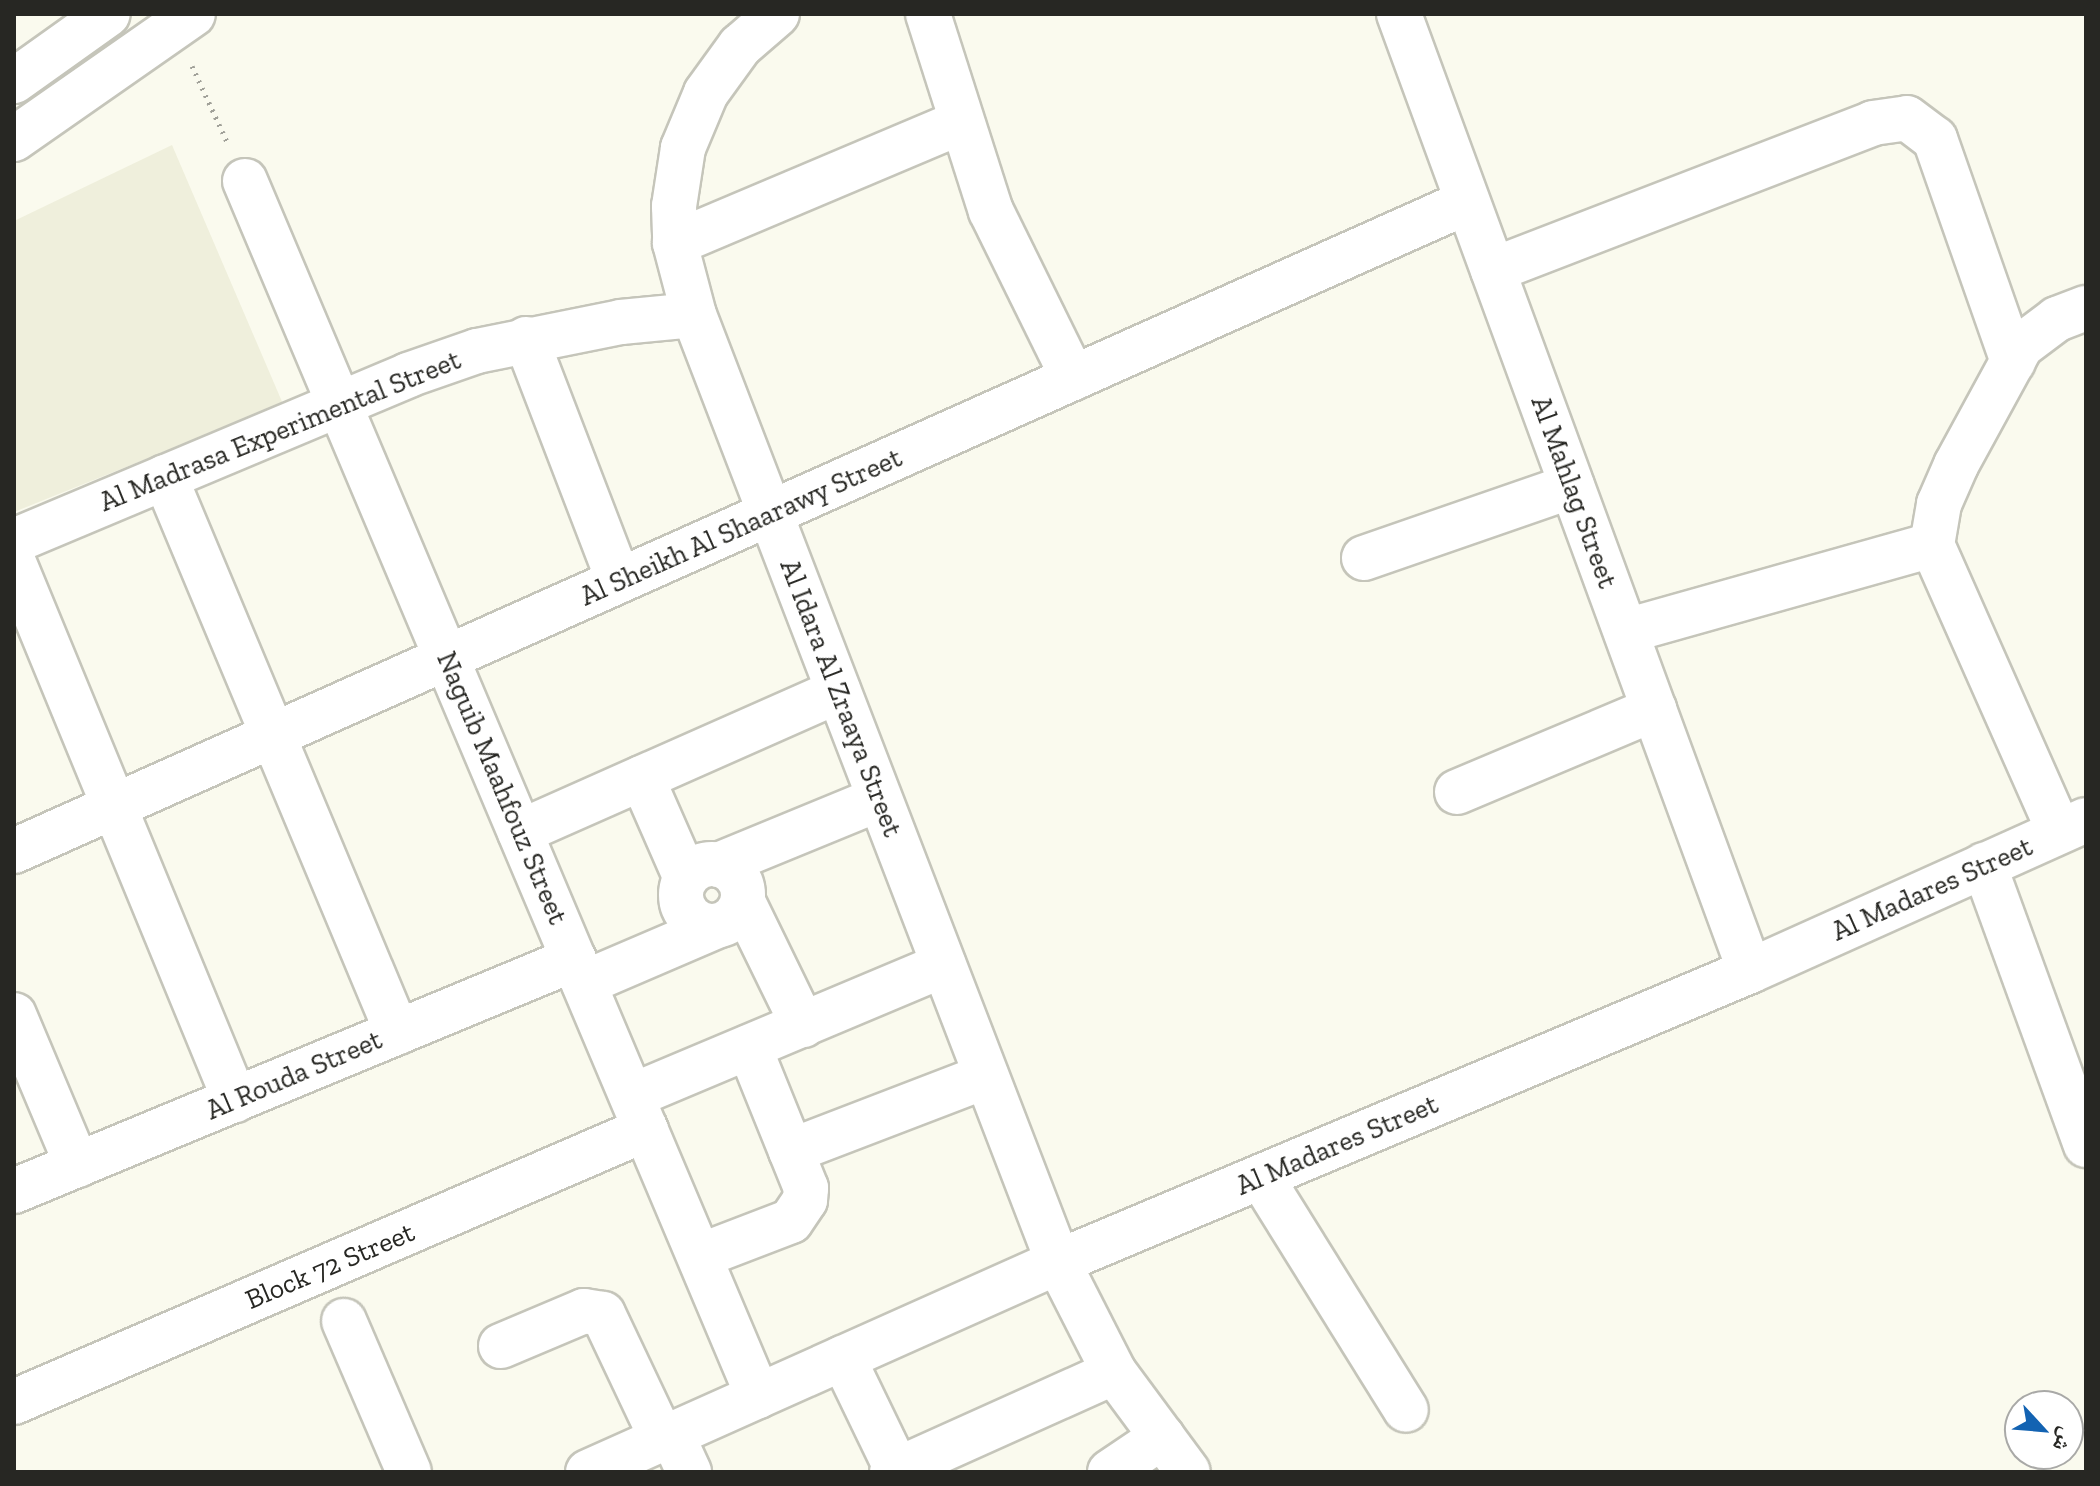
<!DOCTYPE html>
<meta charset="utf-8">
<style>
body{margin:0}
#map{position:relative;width:2100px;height:1486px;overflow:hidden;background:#fafaee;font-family:"Zilla Slab","Noto Naskh Arabic",serif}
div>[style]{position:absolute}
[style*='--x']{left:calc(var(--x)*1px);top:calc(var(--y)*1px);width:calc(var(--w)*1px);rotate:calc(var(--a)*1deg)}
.built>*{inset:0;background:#efefdc}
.path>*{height:5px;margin-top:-2.5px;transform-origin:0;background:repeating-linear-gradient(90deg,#a1a199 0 2px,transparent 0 8px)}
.roads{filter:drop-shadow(2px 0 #c5c5ba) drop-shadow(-2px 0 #c5c5ba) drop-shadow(0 2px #c5c5ba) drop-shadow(0 -2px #c5c5ba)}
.minor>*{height:44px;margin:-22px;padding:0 22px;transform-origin:22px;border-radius:22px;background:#fff}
.minor>.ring{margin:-22px;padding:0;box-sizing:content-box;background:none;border:44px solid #fff;border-radius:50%}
.major>*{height:44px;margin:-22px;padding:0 22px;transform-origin:22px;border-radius:22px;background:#fff}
span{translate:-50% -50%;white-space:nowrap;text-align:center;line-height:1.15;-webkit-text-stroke:7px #fff;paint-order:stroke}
.street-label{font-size:28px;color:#272723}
.frame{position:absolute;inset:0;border:16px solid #272723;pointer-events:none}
.north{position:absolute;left:2004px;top:1390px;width:80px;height:80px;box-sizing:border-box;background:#fff;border:2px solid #a9a9a7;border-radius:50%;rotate:116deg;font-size:22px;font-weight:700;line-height:32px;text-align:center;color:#272723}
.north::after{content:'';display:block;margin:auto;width:28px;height:36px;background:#1363b2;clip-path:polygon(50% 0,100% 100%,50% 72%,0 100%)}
</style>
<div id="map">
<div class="built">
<i style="clip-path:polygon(172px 145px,283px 404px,14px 512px,14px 221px)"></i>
</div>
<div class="path">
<i style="--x:192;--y:66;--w:86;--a:65.2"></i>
</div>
<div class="roads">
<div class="minor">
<i style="--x:777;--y:14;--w:49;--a:139.1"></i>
<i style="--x:740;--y:46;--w:58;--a:125.9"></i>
<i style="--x:706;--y:93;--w:60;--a:112.7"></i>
<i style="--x:683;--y:148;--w:59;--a:98.8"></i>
<i style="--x:674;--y:206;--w:37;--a:88"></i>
<i style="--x:675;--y:243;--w:74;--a:75.2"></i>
<i style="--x:694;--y:315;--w:1015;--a:68.97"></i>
<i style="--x:1058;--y:1262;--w:123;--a:63"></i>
<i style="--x:1114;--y:1372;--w:124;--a:53.5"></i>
<i style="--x:928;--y:14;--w:207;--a:72.3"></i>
<i style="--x:991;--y:211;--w:186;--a:63.8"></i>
<i style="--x:1399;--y:14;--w:1019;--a:69.86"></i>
<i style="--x:245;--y:181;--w:1319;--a:67.11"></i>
<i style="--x:675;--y:243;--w:308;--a:-22.9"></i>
<i style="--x:1493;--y:270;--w:407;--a:-21.1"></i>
<i style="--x:1873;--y:123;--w:34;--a:-8"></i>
<i style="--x:1907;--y:118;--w:35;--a:37"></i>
<i style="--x:1935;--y:139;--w:236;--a:70.7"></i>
<i style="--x:526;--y:339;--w:259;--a:69"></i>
<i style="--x:165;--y:477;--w:602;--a:67.31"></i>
<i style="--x:14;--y:541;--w:428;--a:-22.8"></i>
<i style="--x:408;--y:375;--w:73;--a:-19.2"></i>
<i style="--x:477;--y:351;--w:147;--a:-11.4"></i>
<i style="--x:621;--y:322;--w:73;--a:-5.5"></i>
<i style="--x:1364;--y:558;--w:220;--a:-19.1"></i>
<i style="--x:14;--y:563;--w:581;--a:67.63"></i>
<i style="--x:1626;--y:631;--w:318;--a:-15.7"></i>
<i style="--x:642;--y:778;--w:109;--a:66.3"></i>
<i style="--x:1457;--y:792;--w:214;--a:-22.8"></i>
<i style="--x:2059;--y:831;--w:313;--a:-113.9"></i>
<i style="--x:1932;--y:545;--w:42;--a:-80.3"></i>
<i style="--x:1939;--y:504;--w:43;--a:-66.4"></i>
<i style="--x:1956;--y:465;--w:136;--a:-61.4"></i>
<i style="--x:2021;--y:346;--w:45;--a:-36.9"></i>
<i style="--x:2057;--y:319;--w:31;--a:-21"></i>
<i style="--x:520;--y:832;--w:348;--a:-23.9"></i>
<i style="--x:14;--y:851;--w:1591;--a:-24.07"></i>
<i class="ring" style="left:681px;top:864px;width:18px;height:18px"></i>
<i style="--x:718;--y:865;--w:174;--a:-22.3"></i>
<i style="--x:1984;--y:865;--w:298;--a:70"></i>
<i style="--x:743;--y:902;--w:137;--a:64"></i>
<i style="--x:584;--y:983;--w:145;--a:-23.2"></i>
<i style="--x:14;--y:1015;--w:163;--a:67.2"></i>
<i style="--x:632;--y:1096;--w:338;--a:-22.8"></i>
<i style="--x:791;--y:1151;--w:209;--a:-21"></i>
<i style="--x:1261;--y:1177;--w:274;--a:58.1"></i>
<i style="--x:14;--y:1191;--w:606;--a:-22.5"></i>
<i style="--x:700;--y:1256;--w:97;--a:-21"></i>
<i style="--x:791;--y:1221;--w:25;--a:-56"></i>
<i style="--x:805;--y:1200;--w:12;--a:-85"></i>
<i style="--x:806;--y:1188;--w:152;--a:-112"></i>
<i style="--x:344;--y:1321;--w:164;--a:66.7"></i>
<i style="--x:501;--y:1346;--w:90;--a:-22.9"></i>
<i style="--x:584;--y:1311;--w:19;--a:9"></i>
<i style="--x:603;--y:1314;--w:138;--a:64.7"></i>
<i style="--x:843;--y:1358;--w:127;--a:64.2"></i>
<i style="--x:14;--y:1402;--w:688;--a:-23.36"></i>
<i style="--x:672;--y:1435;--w:41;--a:65.3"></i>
<i style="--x:588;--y:1472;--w:515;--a:-24.08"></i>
<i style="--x:1058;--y:1262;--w:751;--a:-22.81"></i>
<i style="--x:1750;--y:971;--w:368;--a:-24.2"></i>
<i style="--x:892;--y:1472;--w:243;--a:-24.2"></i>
<i style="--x:1110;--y:1472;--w:63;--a:-33.9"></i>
</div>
<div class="major">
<i style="--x:14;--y:81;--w:115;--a:-35.5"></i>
<i style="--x:14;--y:139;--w:218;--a:-34.9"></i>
</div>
</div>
<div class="street-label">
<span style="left:280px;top:431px;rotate:-22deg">Al Madrasa Experimental Street</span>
<span style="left:1574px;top:492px;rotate:70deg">Al Mahlag Street</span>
<span style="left:741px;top:527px;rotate:-24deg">Al Sheikh Al Shaarawy Street</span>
<span style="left:841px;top:698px;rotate:69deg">Al Idara Al Zraaya Street</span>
<span style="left:502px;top:788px;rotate:67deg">Naguib Maahfouz Street</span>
<span style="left:1932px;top:889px;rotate:-24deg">Al Madares Street</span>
<span style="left:294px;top:1075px;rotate:-23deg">Al Rouda Street</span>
<span style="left:1337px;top:1145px;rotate:-23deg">Al Madares Street</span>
<span style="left:330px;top:1266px;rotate:-23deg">Block 72 Street</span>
</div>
<div class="frame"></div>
<div class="north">ش</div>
</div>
